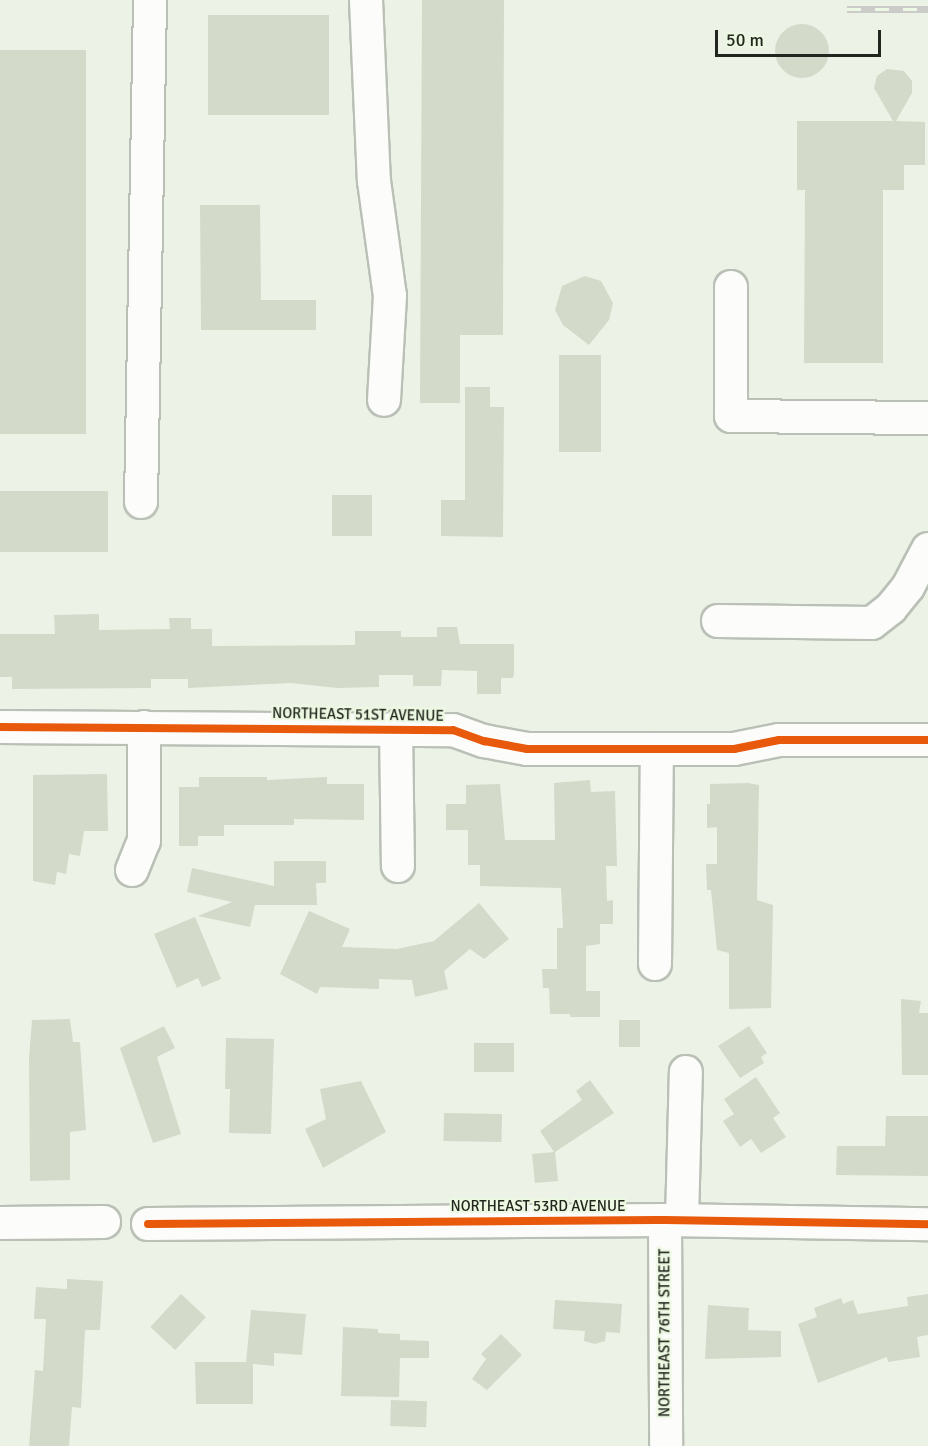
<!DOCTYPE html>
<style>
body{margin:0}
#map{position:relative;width:928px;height:1446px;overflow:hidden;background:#ecf3e6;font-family:Signika,sans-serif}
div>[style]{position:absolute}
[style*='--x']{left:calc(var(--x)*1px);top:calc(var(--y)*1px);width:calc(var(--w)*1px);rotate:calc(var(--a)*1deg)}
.building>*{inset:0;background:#d3daca;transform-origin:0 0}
.round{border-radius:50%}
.roads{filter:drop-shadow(2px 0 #bac0b6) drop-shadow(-2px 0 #bac0b6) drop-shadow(0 2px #bac0b6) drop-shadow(0 -2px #bac0b6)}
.minor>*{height:32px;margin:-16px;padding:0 16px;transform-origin:16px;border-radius:16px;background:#fcfdfb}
.rail>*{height:7px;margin-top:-3.5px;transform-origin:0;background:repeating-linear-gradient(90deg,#ecf8e1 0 14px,#cbccc9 0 28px);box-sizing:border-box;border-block:2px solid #cbccc9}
.cycleway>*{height:8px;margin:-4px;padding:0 4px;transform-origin:4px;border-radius:4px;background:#e8590c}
span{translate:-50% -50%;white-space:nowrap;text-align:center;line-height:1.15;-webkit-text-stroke:4.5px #ecf8e1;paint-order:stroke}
.street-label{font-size:15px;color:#22261e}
.scale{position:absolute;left:715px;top:30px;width:166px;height:27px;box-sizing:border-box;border:3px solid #22261e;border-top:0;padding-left:8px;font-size:18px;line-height:21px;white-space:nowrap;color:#22261e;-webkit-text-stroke:4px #ecf8e1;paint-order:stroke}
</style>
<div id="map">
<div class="building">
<i style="clip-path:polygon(422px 0,504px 0,503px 335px,460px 335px,460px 403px,420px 403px)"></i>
<i style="left:329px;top:15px;width:100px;height:121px;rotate:90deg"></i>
<i class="round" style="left:775px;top:24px;width:54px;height:54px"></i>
<i style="left:86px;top:50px;width:384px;height:86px;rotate:90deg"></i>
<i style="clip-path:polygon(887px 69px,904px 71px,912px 81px,912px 93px,896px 121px,925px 122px,925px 165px,904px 165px,904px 190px,883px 190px,883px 363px,804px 363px,805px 190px,797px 190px,797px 121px,893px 121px,874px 88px,877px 76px)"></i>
<i style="clip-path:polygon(200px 205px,260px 205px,261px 300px,316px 300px,316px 330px,201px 330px)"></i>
<i style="clip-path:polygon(585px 276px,601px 281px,613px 303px,609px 320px,589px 345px,563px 325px,555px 310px,562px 286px)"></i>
<i style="left:559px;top:355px;width:42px;height:97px"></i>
<i style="clip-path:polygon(465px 387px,490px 387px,490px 407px,504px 407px,503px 537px,441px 536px,441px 500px,465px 500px)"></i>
<i style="left:0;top:491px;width:108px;height:61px"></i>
<i style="left:332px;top:495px;width:40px;height:41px"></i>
<i style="clip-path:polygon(99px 614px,99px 630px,170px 629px,169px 618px,191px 618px,191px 629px,212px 629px,212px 646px,355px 645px,355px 631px,401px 631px,401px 637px,437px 637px,437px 627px,457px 627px,460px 644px,514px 644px,514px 673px,513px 678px,501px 678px,501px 694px,477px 694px,477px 671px,442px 670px,441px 686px,413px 686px,413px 675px,379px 675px,379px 687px,337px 688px,291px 683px,188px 688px,188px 679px,151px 679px,151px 688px,12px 689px,12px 677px,0 677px,0 634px,55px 634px,54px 615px)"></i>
<i style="clip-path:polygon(107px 774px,108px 831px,84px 831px,80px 856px,69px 854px,66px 874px,57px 872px,55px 885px,33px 881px,33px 775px)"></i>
<i style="clip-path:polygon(199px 777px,267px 777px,267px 780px,327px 777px,327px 784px,364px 784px,364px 820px,294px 819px,294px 825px,224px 825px,224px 836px,198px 836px,198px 846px,179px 846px,179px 787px,199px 787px)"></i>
<i style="clip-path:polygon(590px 780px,591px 792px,615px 791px,617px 866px,606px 866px,607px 901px,613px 900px,613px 924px,600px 924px,600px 944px,586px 946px,586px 991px,600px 991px,600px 1017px,570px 1017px,570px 1014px,550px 1014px,549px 988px,543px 988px,542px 969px,557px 969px,557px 928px,563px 928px,561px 888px,480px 886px,480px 865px,468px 865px,468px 830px,446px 830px,446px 804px,466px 804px,466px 785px,500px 784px,505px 840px,555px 840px,554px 783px)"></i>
<i style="clip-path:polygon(748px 783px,759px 785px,757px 900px,773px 905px,771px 1008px,729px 1009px,729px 953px,717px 950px,711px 890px,707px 890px,706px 864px,717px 864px,717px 827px,707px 828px,707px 804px,710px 804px,710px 784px)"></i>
<i style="clip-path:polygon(274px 861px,326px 861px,326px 883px,316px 883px,317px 905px,255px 905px,250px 927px,198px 916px,232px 902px,187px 892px,192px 868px,274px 886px)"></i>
<i style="clip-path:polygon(479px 903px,509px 939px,484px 959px,470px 949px,444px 971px,448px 989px,415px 997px,412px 980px,379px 979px,379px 989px,320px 987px,317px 994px,280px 974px,309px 911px,350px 929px,342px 947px,397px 949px,434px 941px)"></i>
<i style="clip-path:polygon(195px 917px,221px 979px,202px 987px,198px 978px,177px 988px,154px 934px)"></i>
<i style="clip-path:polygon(901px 999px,921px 1001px,919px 1013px,928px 1013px,928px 1075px,902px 1075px)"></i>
<i style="clip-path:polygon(70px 1019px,73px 1042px,80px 1042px,86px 1130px,70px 1132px,70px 1180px,30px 1181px,29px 1058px,32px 1020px)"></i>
<i style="left:619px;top:1020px;width:21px;height:27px"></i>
<i style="clip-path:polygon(164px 1026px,175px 1048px,157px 1057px,181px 1134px,153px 1143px,120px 1048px)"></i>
<i style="clip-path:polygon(749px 1026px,767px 1053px,761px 1057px,764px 1063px,740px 1078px,718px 1046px)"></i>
<i style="clip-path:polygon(226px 1038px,274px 1039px,271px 1134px,229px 1133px,230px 1089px,225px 1089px)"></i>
<i style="left:474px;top:1043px;width:40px;height:29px"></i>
<i style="clip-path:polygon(756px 1077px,780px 1113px,773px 1118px,786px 1137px,761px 1153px,751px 1139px,740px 1147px,723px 1121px,734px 1114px,724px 1099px)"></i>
<i style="clip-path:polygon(590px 1080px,614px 1113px,555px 1152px,558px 1181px,535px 1183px,532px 1154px,554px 1152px,540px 1131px,582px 1100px,576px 1091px)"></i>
<i style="clip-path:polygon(361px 1081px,386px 1132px,323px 1168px,305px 1129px,326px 1119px,320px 1089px)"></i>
<i style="left:444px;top:1113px;width:58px;height:28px;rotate:1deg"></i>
<i style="clip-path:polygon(886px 1116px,928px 1116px,928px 1176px,836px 1175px,837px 1146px,885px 1146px)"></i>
<i style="clip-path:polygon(67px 1279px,103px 1281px,100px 1330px,85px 1330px,81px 1408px,72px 1407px,69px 1446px,29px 1446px,35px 1370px,43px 1371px,46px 1319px,34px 1319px,36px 1287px,67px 1289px)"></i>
<i style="left:181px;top:1294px;width:34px;height:45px;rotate:43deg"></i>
<i style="clip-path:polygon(928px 1294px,928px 1335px,917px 1337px,920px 1357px,888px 1362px,887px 1357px,818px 1383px,798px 1324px,817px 1317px,814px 1308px,841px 1298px,843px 1304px,853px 1300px,858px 1314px,908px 1306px,907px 1297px)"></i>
<i style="clip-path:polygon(555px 1300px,622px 1304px,620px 1333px,606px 1332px,605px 1341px,595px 1344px,584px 1341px,585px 1331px,553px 1329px)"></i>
<i style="clip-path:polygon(708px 1305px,749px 1308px,748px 1330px,781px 1331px,781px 1357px,705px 1359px)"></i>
<i style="clip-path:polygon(251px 1310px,306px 1314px,302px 1355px,274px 1353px,274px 1366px,253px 1364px,253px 1404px,196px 1404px,195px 1362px,246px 1362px)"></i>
<i style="clip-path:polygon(343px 1327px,378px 1329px,378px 1333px,400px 1334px,400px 1340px,429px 1341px,429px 1358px,400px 1358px,399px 1397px,341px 1396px)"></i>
<i style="clip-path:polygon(501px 1334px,522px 1355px,487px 1390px,472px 1379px,486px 1359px,481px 1354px)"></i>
<i style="left:391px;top:1400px;width:36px;height:26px;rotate:2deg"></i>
</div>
<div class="roads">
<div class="minor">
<i style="--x:366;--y:0;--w:181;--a:87.5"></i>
<i style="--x:374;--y:181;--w:116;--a:82.1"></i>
<i style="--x:390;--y:296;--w:104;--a:93.3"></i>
<i style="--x:731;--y:287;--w:129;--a:90"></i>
<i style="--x:731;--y:416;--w:197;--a:0.6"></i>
<i style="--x:141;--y:502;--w:502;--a:-88.97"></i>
<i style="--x:718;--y:621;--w:154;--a:0.7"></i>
<i style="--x:872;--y:623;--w:24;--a:-38"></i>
<i style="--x:891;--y:608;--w:27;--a:-51"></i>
<i style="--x:908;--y:587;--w:43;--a:-62.2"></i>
<i style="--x:0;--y:727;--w:453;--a:0.4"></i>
<i style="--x:453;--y:730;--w:33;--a:20"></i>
<i style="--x:484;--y:741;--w:44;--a:10.5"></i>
<i style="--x:527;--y:749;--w:207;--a:0"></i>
<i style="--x:734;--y:749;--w:46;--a:-11.3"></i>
<i style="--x:779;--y:740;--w:149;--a:0"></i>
<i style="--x:396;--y:727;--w:139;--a:89.2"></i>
<i style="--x:132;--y:870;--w:31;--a:-68"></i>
<i style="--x:144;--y:841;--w:114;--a:-90"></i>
<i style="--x:655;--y:964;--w:214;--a:-89.5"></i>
<i style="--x:665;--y:1220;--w:226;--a:89.7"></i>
<i style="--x:682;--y:1220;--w:148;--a:-88.5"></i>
<i style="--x:0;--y:1223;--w:104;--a:-0.6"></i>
<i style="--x:148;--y:1224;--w:517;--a:-0.44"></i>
<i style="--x:665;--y:1220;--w:263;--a:0.9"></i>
</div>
</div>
<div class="rail">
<i style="--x:847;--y:9;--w:81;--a:0"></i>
</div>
<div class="cycleway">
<i style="--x:0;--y:727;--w:453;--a:0.4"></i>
<i style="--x:453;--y:730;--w:33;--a:20"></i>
<i style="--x:484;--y:741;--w:44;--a:10.5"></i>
<i style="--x:527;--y:749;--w:207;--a:0"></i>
<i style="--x:734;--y:749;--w:46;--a:-11.3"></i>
<i style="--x:779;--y:740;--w:149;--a:0"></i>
<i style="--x:148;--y:1224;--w:517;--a:-0.44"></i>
<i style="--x:665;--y:1220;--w:263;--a:0.9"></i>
</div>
<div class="street-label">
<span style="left:358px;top:715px;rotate:1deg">NORTHEAST 51ST AVENUE</span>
<span style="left:538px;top:1207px">NORTHEAST 53RD AVENUE</span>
<span style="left:665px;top:1333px;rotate:-90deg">NORTHEAST 76TH STREET</span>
</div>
<div class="scale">50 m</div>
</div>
